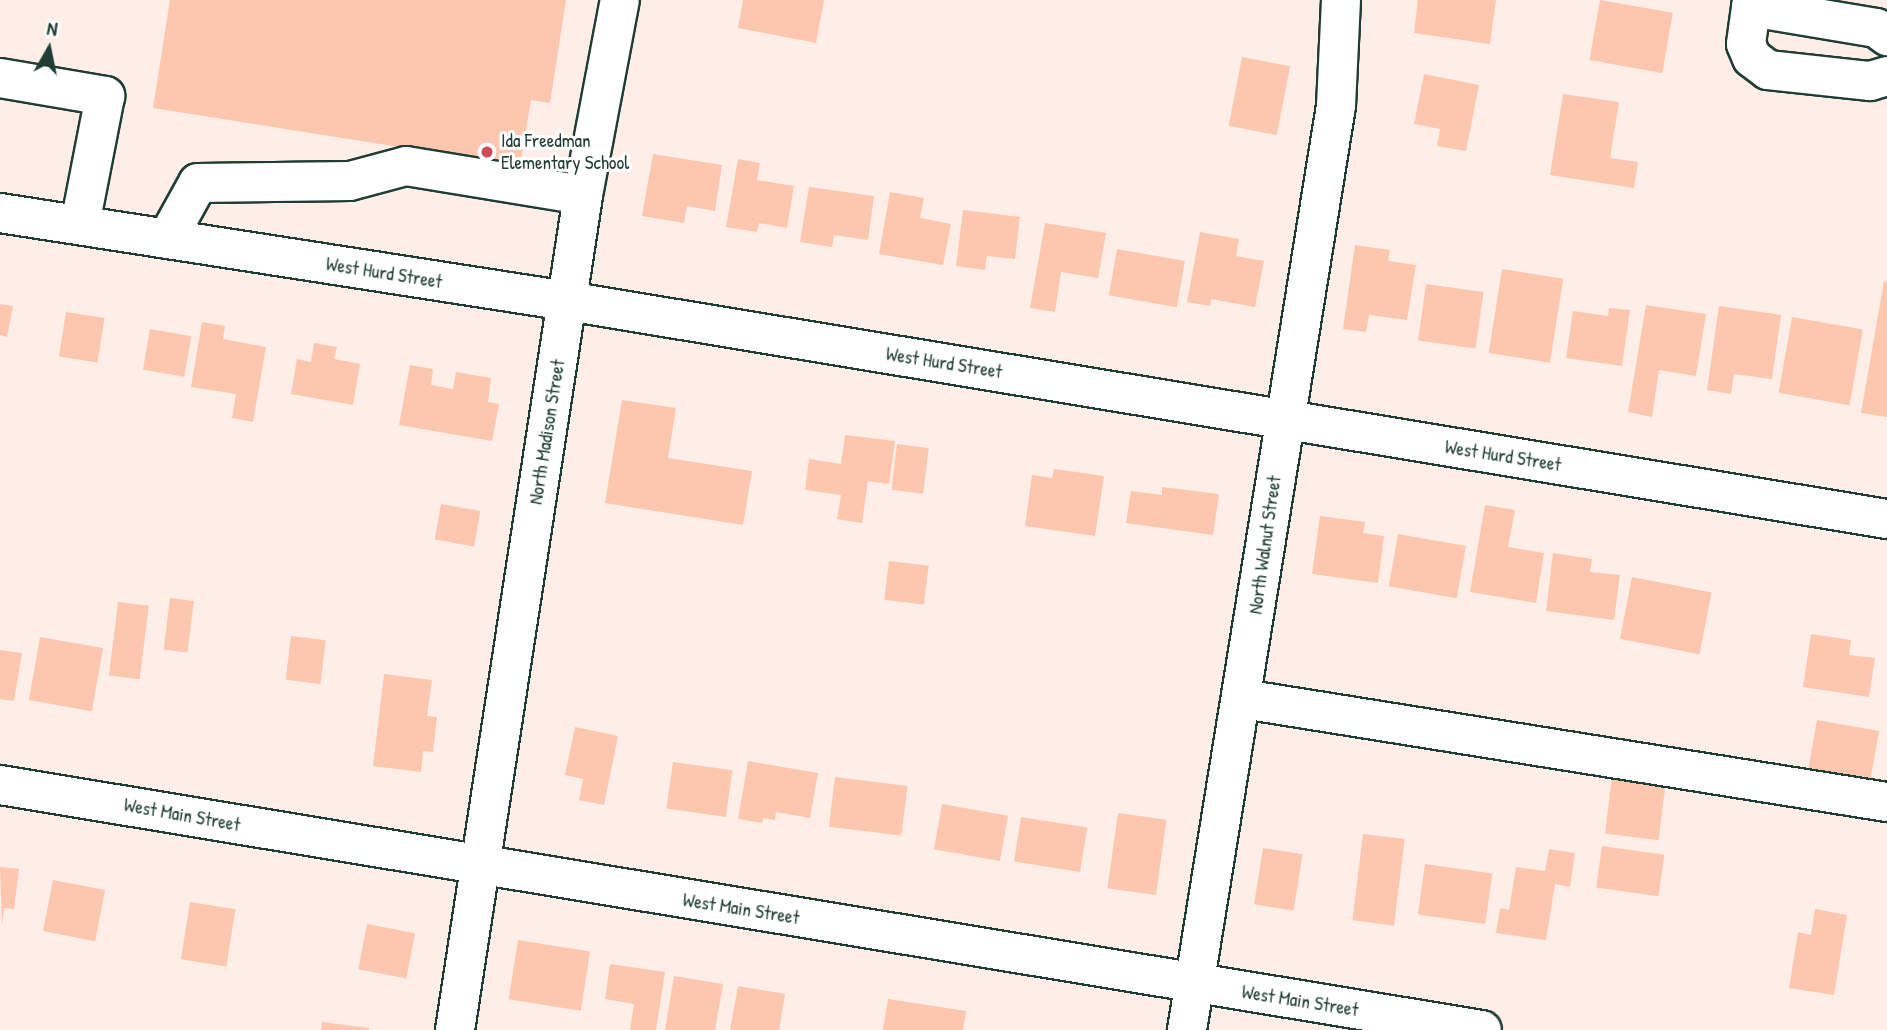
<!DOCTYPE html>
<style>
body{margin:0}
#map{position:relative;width:1887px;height:1030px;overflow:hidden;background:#feeee7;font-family:"Patrick Hand",sans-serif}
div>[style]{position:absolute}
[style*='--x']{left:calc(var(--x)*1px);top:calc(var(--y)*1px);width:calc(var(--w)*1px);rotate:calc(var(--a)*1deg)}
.building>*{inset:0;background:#fdc7af;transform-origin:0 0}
.roads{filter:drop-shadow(2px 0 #1f3d34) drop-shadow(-2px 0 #1f3d34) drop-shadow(0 2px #1f3d34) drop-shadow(0 -2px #1f3d34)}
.minor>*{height:38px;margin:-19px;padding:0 19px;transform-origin:19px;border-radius:19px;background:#fff}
.dots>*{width:19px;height:19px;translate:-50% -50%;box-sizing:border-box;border:4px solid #fff;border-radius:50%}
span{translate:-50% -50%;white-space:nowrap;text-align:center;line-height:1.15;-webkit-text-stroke:6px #fff;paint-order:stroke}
.poi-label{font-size:19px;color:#1f3d34}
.left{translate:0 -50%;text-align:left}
.street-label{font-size:19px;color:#1f3d34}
.north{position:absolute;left:14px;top:14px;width:70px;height:70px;-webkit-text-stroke:5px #fff;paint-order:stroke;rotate:9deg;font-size:19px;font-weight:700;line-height:28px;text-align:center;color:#1f3d34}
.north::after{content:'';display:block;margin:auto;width:24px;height:32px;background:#1f3d34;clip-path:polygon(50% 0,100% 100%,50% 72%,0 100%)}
</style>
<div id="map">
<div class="building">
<i style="clip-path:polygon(170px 0,566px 0,550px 103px,531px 100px,520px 166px,153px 108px)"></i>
<i style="clip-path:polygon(743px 0,824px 0,816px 43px,738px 28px)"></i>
<i style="clip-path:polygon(1418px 0,1496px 0,1490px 44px,1414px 33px)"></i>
<i style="left:1600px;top:0;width:74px;height:61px;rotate:10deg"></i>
<i style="left:1242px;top:57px;width:49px;height:70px;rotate:11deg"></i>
<i style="clip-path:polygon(1424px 74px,1479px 85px,1466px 151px,1437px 146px,1440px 129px,1414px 124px)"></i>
<i style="clip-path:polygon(1563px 94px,1619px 102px,1610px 158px,1638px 162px,1634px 188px,1550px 175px)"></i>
<i style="clip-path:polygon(653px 154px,722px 165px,715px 211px,687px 206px,684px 223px,642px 216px)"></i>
<i style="clip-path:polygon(738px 159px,760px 163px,757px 180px,794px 186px,787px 228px,759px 223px,757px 232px,726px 227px)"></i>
<i style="clip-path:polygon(809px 187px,874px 196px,868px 240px,834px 235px,832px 247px,800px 242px)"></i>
<i style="clip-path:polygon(890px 192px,924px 198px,920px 218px,951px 224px,943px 265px,879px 254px)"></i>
<i style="clip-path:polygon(963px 210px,1020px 217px,1015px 259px,987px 256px,985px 270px,956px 266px)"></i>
<i style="clip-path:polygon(1045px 223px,1106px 233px,1098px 278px,1061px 272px,1055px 312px,1030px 308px)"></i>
<i style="clip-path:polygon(1200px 232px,1239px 239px,1236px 256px,1264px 261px,1255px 307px,1211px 299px,1210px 306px,1187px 302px)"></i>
<i style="clip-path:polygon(1355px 245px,1390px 250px,1388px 261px,1416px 265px,1407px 320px,1369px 315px,1366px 332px,1343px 329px)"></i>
<i style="left:1117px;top:249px;width:69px;height:47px;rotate:10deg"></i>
<i style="left:1502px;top:269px;width:62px;height:85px;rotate:9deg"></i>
<i style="clip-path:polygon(1884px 281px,1887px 282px,1887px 417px,1861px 413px)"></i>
<i style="left:1426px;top:284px;width:58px;height:57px;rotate:8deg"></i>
<i style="clip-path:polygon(0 304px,13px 306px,7px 337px,0 335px)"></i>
<i style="clip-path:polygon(1646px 305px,1706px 314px,1696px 376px,1659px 370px,1652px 417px,1628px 412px)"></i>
<i style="clip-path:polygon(1719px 306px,1781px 315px,1772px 379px,1734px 374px,1731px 394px,1707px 390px)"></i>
<i style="clip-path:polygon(1609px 308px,1630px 310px,1622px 366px,1566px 358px,1573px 311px,1608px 316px)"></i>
<i style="left:66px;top:312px;width:39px;height:45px;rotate:9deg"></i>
<i style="left:1792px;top:317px;width:72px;height:77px;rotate:10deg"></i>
<i style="clip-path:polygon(202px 322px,225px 326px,223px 339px,266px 347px,253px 422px,232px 418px,236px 394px,191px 387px)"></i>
<i style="left:150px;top:329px;width:42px;height:41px;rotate:10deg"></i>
<i style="clip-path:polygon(314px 343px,337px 347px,334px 359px,360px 364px,353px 405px,291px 394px,297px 359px,311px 362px)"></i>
<i style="clip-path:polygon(410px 365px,433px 369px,431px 385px,453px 389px,456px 372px,491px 378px,488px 402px,499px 404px,492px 441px,399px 425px)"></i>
<i style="clip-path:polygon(622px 400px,676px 408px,668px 458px,752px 471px,743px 525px,605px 503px)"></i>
<i style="clip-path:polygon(845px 435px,895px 441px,889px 484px,868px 481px,862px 523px,837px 519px,841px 495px,805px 490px,809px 459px,841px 464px)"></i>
<i style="left:897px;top:444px;width:32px;height:46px;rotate:7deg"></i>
<i style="clip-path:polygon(1054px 469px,1104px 476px,1095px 536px,1025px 526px,1032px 475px,1052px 478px)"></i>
<i style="clip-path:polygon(1162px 487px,1219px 494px,1213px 535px,1126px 523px,1131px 491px,1162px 495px)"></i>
<i style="left:441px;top:504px;width:40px;height:36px;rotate:10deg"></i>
<i style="clip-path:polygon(1485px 505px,1515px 510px,1508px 547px,1544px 553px,1536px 603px,1470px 592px)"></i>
<i style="clip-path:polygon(1320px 516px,1365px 522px,1363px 533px,1384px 536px,1378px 583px,1312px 574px)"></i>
<i style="left:1398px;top:534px;width:69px;height:53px;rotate:10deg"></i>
<i style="clip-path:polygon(1553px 553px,1592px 559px,1590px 572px,1620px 575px,1614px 620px,1546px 611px)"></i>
<i style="left:889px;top:561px;width:40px;height:39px;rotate:7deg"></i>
<i style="left:1632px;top:577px;width:81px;height:63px;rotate:11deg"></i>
<i style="left:170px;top:598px;width:24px;height:52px;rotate:7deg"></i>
<i style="left:118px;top:602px;width:31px;height:74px;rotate:7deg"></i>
<i style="clip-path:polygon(1811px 634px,1851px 640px,1849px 655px,1875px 658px,1869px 697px,1803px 687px)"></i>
<i style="left:291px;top:636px;width:35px;height:44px;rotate:7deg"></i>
<i style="left:40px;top:637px;width:64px;height:64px;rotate:10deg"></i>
<i style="clip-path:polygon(0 650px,22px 653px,14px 701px,0 699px)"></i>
<i style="clip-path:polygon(384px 674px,432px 680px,427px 716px,437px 717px,433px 752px,423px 751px,421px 772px,373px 766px)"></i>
<i style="left:1817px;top:720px;width:63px;height:58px;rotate:10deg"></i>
<i style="clip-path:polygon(575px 727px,618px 736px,604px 805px,579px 800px,583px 779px,565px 775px)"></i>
<i style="clip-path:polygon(748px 761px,818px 773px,810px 818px,776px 812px,775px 820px,763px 818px,762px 823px,738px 819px)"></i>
<i style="left:673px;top:762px;width:60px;height:47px;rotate:8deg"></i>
<i style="left:835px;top:777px;width:73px;height:50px;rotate:7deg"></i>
<i style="left:1612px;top:777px;width:54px;height:57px;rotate:7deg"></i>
<i style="left:942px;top:804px;width:67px;height:46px;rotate:10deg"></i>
<i style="left:1118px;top:813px;width:49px;height:76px;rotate:8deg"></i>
<i style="left:1021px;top:817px;width:67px;height:45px;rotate:9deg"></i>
<i style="left:1363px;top:834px;width:42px;height:87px;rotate:7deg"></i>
<i style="left:1602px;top:846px;width:63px;height:42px;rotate:8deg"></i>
<i style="left:1263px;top:848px;width:40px;height:57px;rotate:9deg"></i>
<i style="clip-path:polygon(1549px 849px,1575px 853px,1570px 887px,1555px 884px,1546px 940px,1496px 933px,1500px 908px,1509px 910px,1516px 867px,1545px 871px)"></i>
<i style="left:1425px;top:864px;width:68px;height:51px;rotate:8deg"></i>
<i style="clip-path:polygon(0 867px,19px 869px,14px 909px,4px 908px,2px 927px)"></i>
<i style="left:53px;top:880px;width:53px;height:52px;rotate:11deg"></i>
<i style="left:190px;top:902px;width:46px;height:58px;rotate:9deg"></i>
<i style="clip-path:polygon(1815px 909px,1847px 915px,1834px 995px,1789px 988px,1798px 932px,1811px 935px)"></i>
<i style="left:367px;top:924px;width:49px;height:46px;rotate:11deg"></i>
<i style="left:518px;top:940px;width:73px;height:60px;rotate:9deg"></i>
<i style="clip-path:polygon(610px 964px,665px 972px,656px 1030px,630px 1030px,634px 1004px,605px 999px)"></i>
<i style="clip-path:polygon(674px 976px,723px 984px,715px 1030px,665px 1030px)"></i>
<i style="clip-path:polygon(738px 986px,785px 994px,779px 1030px,730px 1030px)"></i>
<i style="clip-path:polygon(888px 999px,966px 1011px,963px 1030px,883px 1030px)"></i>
<i style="clip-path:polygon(322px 1022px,369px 1028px,369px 1030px,321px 1030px)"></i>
</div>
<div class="roads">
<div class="minor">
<i style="--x:1752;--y:0;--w:44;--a:97.8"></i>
<i style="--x:1746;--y:44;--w:15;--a:67"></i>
<i style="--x:1752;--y:58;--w:20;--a:37"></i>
<i style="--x:1768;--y:70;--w:103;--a:6.2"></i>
<i style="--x:1870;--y:81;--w:18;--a:-16"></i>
<i style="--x:1751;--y:7;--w:127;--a:9.5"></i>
<i style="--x:1876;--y:28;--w:14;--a:36"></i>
<i style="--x:0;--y:78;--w:107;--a:9.7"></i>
<i style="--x:105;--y:96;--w:131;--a:101"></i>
<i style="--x:0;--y:213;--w:574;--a:8.82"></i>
<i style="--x:567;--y:301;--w:1338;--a:9.38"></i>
<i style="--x:167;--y:239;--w:64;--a:-61"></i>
<i style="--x:198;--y:183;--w:152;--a:-0.8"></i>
<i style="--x:350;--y:181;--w:58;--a:-15"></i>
<i style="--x:406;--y:166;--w:179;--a:9.3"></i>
<i style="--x:1243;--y:699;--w:652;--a:9.09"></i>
<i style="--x:0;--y:785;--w:1502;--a:9.39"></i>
<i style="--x:455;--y:1030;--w:845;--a:-81.28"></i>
<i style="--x:583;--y:195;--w:198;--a:-79.3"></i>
<i style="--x:1187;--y:1030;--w:936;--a:-80.84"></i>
<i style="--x:1336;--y:106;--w:106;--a:-87.3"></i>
</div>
</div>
<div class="dots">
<i style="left:487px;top:152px;background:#d1495b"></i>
</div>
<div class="poi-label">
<span class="left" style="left:501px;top:152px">Ida Freedman<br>Elementary School</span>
</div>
<div class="street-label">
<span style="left:384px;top:273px;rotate:9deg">West Hurd Street</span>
<span style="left:944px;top:363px;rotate:9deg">West Hurd Street</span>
<span style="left:547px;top:432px;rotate:-81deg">North Madison Street</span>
<span style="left:1503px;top:456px;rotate:9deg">West Hurd Street</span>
<span style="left:1265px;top:545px;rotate:-82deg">North Walnut Street</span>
<span style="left:182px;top:815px;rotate:10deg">West Main Street</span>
<span style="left:741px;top:909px;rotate:9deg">West Main Street</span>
<span style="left:1300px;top:1001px;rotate:9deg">West Main Street</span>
</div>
<div class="north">N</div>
</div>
